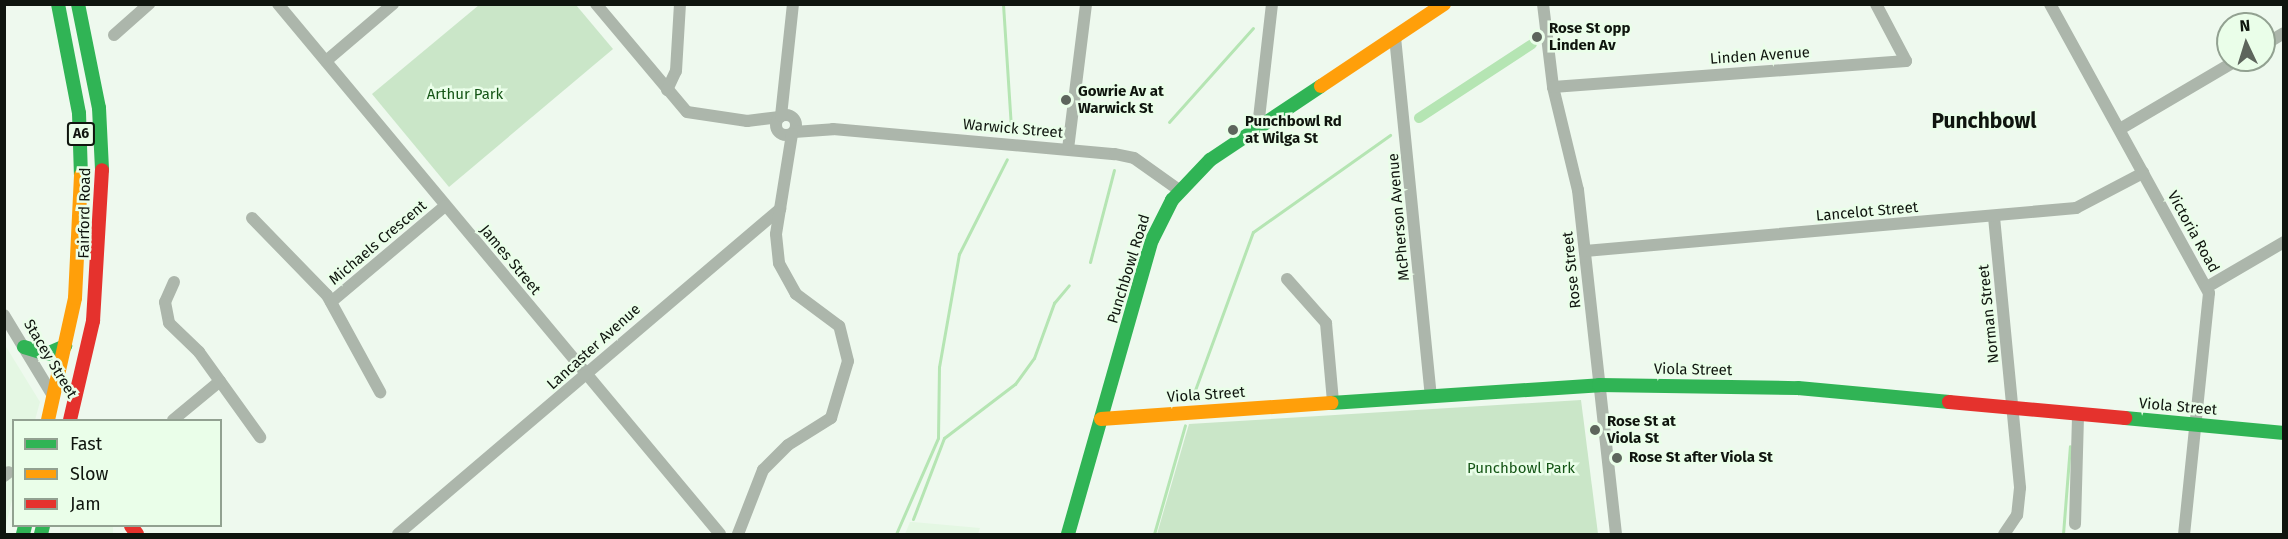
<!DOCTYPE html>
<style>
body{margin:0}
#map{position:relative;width:2288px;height:539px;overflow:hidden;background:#eef9ee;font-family:"Fira Sans",sans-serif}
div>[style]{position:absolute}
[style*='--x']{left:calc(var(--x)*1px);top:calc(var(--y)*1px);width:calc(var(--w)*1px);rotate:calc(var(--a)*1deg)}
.built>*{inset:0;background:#e4f7e3;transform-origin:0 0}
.green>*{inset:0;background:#cae6c8}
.stream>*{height:3px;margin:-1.5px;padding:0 1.5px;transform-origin:1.5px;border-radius:1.5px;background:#b5e5b3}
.canal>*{height:10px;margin:-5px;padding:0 5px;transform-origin:5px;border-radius:5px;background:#b5e5b3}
.street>*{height:12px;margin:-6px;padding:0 6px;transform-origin:6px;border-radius:6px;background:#acb6ab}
.street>.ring{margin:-6px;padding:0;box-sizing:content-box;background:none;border:12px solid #acb6ab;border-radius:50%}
.fast>*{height:14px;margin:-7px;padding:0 7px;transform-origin:7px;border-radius:7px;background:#30b455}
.slow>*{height:14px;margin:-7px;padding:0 7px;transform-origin:7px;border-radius:7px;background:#ff9f0a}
.jam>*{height:14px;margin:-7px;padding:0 7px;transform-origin:7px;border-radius:7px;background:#e5322d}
.dots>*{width:16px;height:16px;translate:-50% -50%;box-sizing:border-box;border:3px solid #eafee9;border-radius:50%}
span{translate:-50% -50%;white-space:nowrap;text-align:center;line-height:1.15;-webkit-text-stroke:5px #eafee9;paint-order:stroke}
.shield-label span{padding:2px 4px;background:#eafee9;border:2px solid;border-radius:4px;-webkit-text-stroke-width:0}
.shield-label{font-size:14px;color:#0f150e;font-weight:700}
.poi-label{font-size:15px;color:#0f150e;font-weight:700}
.left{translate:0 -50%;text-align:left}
.street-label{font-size:15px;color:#0f150e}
.park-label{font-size:15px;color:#155516}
.district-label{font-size:21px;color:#0f150e;font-weight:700}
.frame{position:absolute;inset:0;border:6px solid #0f150e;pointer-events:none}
.legend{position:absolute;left:12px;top:419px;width:210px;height:108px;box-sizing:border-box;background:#eafee9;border:2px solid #92a191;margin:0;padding:8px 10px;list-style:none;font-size:18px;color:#0f150e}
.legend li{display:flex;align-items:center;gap:12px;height:30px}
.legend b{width:30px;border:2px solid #92a191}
.north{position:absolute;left:2216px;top:12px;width:60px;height:60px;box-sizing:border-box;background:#eafee9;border:2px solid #92a191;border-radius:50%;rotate:356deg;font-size:16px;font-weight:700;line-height:24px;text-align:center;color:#0f150e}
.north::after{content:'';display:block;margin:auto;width:21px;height:27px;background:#5d655c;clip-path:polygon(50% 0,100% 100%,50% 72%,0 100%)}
</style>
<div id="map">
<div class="built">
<i style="clip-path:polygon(5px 345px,40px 402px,35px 420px,14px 420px,13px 496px,5px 529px)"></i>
<i style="clip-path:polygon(910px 522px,913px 522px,980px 528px,978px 534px,905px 534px)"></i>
<i style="left:60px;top:526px;width:53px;height:8px"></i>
</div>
<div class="green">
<i style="clip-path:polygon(479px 5px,576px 5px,613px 49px,449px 187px,372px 94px)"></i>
<i style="clip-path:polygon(1581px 400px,1598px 534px,1157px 534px,1189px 424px)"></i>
</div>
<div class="stream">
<i style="--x:1003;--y:4;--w:125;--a:86.3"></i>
<i style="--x:1169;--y:122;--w:126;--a:-48.2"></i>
<i style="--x:1090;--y:262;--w:95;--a:-75.4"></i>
<i style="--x:1191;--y:401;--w:180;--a:-69.9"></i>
<i style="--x:1253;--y:232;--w:168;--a:-35.3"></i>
<i style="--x:913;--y:519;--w:87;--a:-69.1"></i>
<i style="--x:944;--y:438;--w:89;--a:-37.3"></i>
<i style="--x:1015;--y:384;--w:32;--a:-54"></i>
<i style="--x:1034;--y:358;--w:59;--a:-70"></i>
<i style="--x:1054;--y:303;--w:23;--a:-50"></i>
<i style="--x:896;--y:534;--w:105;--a:-66.4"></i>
<i style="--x:938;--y:438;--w:71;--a:-89.2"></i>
<i style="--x:939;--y:367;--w:115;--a:-80"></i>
<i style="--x:959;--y:254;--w:106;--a:-63.2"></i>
<i style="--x:1154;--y:534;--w:113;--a:-74.1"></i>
<i style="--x:2063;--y:534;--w:88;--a:-85.5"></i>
</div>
<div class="canal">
<i style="--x:1419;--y:118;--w:135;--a:-33.2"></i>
</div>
<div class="street">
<i style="--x:278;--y:4;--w:690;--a:50.17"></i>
<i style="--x:596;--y:4;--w:141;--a:49.9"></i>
<i style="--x:687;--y:112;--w:61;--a:8.5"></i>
<i style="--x:747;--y:121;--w:33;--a:-7"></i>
<i style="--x:1543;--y:4;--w:84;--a:83.1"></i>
<i style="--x:1553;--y:87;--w:106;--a:76.4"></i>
<i style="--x:1578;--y:190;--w:346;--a:83.7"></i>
<i style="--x:2050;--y:4;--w:330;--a:61.2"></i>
<i style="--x:2209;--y:293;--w:242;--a:95.9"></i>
<i style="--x:114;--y:35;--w:47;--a:-41.5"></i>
<i style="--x:1395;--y:37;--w:360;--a:84.3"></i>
<i style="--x:2264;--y:45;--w:23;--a:-31"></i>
<i style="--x:326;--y:61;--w:88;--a:-40.4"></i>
<i style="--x:1553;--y:87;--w:354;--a:-4.2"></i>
<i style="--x:1906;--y:61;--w:64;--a:-117.8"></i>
<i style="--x:667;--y:90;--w:21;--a:-65"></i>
<i style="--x:676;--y:71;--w:67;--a:-86.6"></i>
<i class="ring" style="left:776px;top:115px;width:8px;height:8px"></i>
<i style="--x:781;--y:116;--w:113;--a:-83.9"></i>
<i style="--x:1258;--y:127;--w:124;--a:-83.5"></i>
<i style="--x:2120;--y:129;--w:136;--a:-30.5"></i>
<i style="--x:794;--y:132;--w:39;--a:-4"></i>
<i style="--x:833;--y:129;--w:283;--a:5.1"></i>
<i style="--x:1115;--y:154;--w:19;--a:12"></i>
<i style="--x:1134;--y:158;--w:55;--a:35.4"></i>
<i style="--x:1068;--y:149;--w:146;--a:-82.9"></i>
<i style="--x:1994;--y:217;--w:272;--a:84.5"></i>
<i style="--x:2020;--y:488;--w:27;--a:96"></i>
<i style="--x:2017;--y:515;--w:23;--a:124"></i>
<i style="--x:252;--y:218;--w:107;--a:45.8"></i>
<i style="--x:327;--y:295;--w:111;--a:61.3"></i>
<i style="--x:1585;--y:251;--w:493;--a:-5"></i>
<i style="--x:2076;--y:208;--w:76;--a:-27.6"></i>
<i style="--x:1287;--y:279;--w:59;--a:48.4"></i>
<i style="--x:1326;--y:323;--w:79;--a:84.9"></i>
<i style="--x:174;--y:282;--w:22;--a:114"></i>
<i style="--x:165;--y:302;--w:21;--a:79"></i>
<i style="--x:169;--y:323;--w:42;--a:44"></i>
<i style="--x:199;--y:352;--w:105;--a:54.3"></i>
<i style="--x:2207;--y:287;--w:89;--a:-30.3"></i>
<i style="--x:331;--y:302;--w:149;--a:-40.1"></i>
<i style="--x:4;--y:315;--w:95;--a:58.8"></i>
<i style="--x:173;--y:420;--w:61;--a:-39.7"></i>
<i style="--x:4;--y:476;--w:6;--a:-39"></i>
<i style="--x:2075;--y:524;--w:110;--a:-88.4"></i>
<i style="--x:398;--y:534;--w:502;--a:-40.39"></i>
<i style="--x:738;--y:534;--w:69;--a:-68.7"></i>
<i style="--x:763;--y:470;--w:35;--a:-45"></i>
<i style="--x:788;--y:445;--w:51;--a:-32.1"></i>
<i style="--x:831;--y:418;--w:59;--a:-73.4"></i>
<i style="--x:848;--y:361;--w:36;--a:-104"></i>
<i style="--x:839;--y:326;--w:54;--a:-143.3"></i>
<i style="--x:796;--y:294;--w:35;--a:-119"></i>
<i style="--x:779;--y:263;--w:29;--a:-96"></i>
<i style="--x:776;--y:234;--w:101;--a:-80.9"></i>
</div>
<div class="fast">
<i style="--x:58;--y:4;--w:111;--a:79.1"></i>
<i style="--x:79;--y:113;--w:62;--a:88.2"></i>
<i style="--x:78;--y:4;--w:106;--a:78.6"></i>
<i style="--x:99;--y:108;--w:62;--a:87.2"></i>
<i style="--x:24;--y:347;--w:24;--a:17"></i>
<i style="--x:47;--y:354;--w:20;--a:-24"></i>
<i style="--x:1331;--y:403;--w:269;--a:-3.8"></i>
<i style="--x:1599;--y:385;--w:199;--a:0.9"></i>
<i style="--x:1798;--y:388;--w:152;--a:5.3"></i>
<i style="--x:2125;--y:418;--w:160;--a:5.4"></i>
<i style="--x:23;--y:534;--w:8;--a:-76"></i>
<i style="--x:41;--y:534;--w:8;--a:-76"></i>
<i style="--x:1068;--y:534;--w:306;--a:-74.1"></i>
<i style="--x:1152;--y:240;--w:45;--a:-63.4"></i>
<i style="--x:1172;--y:200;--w:55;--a:-46.5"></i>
<i style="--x:1210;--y:160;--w:133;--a:-33.7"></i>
</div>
<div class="slow">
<i style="--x:1321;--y:86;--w:148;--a:-33.7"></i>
<i style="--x:1101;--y:419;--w:231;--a:-4"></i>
<i style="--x:48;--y:420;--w:125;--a:-77.5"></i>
<i style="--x:75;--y:298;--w:123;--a:-87.2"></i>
</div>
<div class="jam">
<i style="--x:1949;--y:402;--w:177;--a:5.2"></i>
<i style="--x:70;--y:420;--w:102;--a:-76.9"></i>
<i style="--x:93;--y:321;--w:151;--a:-86.6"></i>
<i style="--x:131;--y:526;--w:10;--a:53"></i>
</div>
<div class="dots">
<i style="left:1537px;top:37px;background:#5d655c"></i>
<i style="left:1066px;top:100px;background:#5d655c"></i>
<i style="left:1233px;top:130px;background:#5d655c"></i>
<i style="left:1595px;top:430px;background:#5d655c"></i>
<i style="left:1617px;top:458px;background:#5d655c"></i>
</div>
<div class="shield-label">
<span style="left:81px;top:134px">A6</span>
</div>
<div class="poi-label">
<span class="left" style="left:1549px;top:37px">Rose St opp<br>Linden Av</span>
<span class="left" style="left:1078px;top:100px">Gowrie Av at<br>Warwick St</span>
<span class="left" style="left:1245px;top:130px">Punchbowl Rd<br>at Wilga St</span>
<span class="left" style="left:1607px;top:430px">Rose St at<br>Viola St</span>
<span class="left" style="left:1629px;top:458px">Rose St after Viola St</span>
</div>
<div class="street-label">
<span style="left:1760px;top:56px;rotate:-4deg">Linden Avenue</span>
<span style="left:1013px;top:129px;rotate:5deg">Warwick Street</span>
<span style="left:1867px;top:212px;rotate:-5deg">Lancelot Street</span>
<span style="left:85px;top:213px;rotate:-89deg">Fairford Road</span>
<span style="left:1399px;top:217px;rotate:-95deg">McPherson Avenue</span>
<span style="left:2193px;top:232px;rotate:61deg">Victoria Road</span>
<span style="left:378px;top:243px;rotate:-40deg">Michaels Crescent</span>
<span style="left:510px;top:260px;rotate:50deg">James Street</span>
<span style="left:1129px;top:269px;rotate:-73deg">Punchbowl Road</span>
<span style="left:1572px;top:270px;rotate:-96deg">Rose Street</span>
<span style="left:1989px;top:314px;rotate:-96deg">Norman Street</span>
<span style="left:594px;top:347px;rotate:-42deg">Lancaster Avenue</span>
<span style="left:50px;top:359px;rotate:59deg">Stacey Street</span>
<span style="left:1693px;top:370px;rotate:1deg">Viola Street</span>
<span style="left:1206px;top:395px;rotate:-4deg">Viola Street</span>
<span style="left:2178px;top:407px;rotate:5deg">Viola Street</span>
</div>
<div class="park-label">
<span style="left:465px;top:95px">Arthur Park</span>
<span style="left:1521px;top:469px">Punchbowl Park</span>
</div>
<div class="district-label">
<span style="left:1984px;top:121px">Punchbowl</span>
</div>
<div class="frame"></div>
<ul class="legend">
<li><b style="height:8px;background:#30b455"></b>Fast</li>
<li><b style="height:8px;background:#ff9f0a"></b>Slow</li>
<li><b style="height:8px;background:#e5322d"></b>Jam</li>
</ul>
<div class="north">N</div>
</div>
